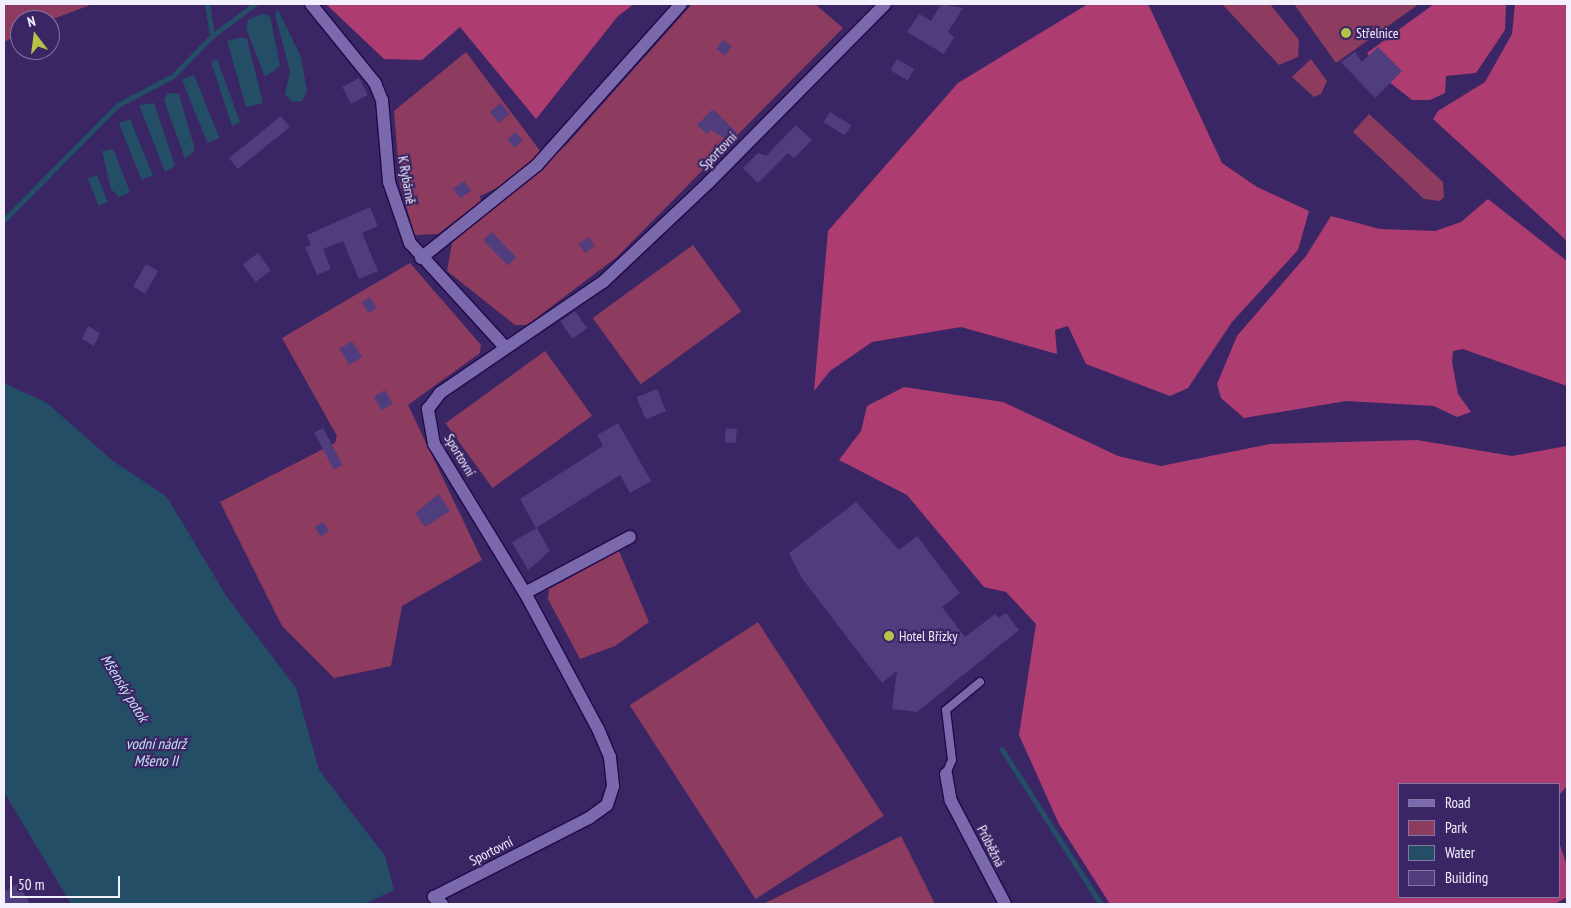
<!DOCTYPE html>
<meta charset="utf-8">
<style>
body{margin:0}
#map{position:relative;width:1571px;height:908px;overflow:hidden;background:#3a2664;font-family:"PT Sans Narrow",sans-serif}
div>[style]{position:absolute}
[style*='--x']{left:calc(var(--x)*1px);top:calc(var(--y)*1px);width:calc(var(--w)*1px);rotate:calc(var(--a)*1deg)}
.green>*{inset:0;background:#8d3b5f;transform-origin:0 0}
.forest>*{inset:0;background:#ad3d70}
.water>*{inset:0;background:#234e66;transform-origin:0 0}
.stream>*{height:4.5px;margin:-2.25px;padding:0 2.25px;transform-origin:2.25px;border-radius:2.25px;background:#234e66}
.building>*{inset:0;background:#503d7d;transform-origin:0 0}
.roads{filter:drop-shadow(1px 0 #220947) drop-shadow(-1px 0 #220947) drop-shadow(0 1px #220947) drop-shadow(0 -1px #220947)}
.service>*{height:8px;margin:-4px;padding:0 4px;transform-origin:4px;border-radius:4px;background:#7b69ad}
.minor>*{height:12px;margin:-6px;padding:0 6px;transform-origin:6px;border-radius:6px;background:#7b69ad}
.dots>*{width:14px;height:14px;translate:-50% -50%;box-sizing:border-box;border:2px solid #3a2664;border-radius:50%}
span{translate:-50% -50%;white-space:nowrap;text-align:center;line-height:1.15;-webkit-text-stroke:4.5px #3a2664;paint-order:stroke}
.poi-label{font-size:14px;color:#f2effe}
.left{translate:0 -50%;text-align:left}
.street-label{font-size:14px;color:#f2effe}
.water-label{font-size:15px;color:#c6e1f2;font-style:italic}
.frame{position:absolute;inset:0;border:5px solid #f2effe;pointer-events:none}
.legend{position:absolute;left:1398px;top:783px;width:162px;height:115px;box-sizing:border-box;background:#3a2664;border:1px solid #8476a2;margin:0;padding:6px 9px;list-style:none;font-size:15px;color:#f2effe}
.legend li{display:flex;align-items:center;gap:10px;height:25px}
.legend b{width:25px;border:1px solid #8476a2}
.north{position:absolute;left:10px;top:10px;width:50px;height:50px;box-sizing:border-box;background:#3a2664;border:1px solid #8476a2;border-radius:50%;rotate:345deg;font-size:14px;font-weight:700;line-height:20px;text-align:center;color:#f2effe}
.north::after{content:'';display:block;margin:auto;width:18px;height:22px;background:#b4c24a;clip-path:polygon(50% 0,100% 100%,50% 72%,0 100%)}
.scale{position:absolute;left:10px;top:876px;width:110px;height:22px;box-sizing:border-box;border:2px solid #f2effe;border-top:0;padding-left:6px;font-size:15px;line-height:18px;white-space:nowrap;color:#f2effe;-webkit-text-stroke:4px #3a2664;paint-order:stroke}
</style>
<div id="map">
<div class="green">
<i style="clip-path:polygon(4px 4px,93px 4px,50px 20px,20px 20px,20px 34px,4px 42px)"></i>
<i style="clip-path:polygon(692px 4px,815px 4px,843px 28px,617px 257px,527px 325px,515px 325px,447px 271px,452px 243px,567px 144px)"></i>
<i style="clip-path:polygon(1222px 4px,1270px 4px,1299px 40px,1298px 57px,1279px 65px)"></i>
<i style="clip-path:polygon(1294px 4px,1419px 4px,1336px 63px)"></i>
<i style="clip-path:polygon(466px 52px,541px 152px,501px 186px,480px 196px,481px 201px,438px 234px,415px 235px,400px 187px,394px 111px)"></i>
<i style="clip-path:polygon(1311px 59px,1327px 81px,1321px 94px,1314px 97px,1292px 77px)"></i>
<i style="clip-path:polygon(1369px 114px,1443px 182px,1444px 197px,1440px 201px,1424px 199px,1353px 132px)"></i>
<i style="left:693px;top:245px;width:82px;height:124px;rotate:54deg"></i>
<i style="clip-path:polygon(410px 263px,481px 345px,480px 353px,408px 405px,482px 560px,402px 606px,391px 666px,334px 678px,282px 626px,220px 502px,335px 443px,337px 436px,282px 338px)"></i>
<i style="left:545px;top:351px;width:80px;height:123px;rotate:54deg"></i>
<i style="clip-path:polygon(619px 551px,649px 622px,615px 646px,580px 659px,548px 599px,549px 589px)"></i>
<i style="left:758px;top:622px;width:231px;height:153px;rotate:57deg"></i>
<i style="clip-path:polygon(901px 836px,935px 904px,763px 904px)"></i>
</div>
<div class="forest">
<i style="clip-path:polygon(326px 4px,634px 4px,618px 16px,536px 119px,460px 27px,422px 60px,384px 59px)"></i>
<i style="clip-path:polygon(1088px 4px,1148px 4px,1222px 163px,1257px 187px,1309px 211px,1298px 250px,1232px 322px,1188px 388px,1170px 396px,1086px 364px,1068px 326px,1055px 330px,1057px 354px,961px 327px,872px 342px,830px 371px,814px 391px,828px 231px,958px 83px)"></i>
<i style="clip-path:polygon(1434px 4px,1506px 4px,1505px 30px,1476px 73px,1446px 76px,1445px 93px,1430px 100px,1412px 100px,1383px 77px,1367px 53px)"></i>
<i style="clip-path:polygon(1515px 4px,1567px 4px,1567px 241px,1433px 119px,1438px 111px,1485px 82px,1512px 34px)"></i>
<i style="clip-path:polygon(1488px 199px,1567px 261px,1567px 386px,1463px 349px,1453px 351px,1452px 362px,1458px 394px,1471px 412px,1457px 417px,1434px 406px,1346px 401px,1244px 418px,1221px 398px,1217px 384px,1237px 336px,1306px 256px,1331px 216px,1380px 229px,1435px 231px,1461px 222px)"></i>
<i style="clip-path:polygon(904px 387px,1003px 402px,1118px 456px,1161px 466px,1270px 444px,1417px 440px,1512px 456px,1567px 446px,1567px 786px,1560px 794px,1560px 784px,1400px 784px,1400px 897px,1560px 897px,1560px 845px,1567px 866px,1567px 897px,1555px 904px,1110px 904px,1059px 824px,1019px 735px,1036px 624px,1006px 592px,984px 587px,907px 495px,839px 460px,861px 431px,867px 406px)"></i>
</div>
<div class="water">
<i style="clip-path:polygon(278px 10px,301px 57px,307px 91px,302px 101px,293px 102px,285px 95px,290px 71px,275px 14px)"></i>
<i style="clip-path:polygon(261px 14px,270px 16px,280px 66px,265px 77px,246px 28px,248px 20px)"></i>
<i style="clip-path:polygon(241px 37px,247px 39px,263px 103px,246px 107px,227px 41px)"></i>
<i style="clip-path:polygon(217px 59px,240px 122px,232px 126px,211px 62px)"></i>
<i style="left:194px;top:75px;width:68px;height:13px;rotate:68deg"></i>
<i style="clip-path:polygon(168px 93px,179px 94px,195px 150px,185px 159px,164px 100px)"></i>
<i style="clip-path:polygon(154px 103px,175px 166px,165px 172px,139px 105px)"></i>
<i style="left:130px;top:119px;width:61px;height:12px;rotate:68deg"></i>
<i style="clip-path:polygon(113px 149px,130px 192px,119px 197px,111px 189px,102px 151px)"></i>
<i style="left:97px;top:175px;width:29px;height:10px;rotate:68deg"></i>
<i style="clip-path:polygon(4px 383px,47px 403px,113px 461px,167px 497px,227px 597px,296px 688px,319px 770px,385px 856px,394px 890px,364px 904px,71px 904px,4px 792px)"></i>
</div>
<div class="stream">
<i style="--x:212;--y:36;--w:54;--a:-36.7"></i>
<i style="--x:4;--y:220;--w:162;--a:-45.3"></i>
<i style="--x:118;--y:105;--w:62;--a:-27.8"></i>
<i style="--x:173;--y:76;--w:56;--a:-45.7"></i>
<i style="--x:212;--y:36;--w:32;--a:-99"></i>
<i style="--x:1002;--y:749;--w:184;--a:57.4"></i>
</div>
<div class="building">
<i style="clip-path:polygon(941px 4px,963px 8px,948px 32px,954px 37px,944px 54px,907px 32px,919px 14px,931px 21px)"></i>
<i style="left:723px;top:40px;width:11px;height:11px;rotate:38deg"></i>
<i style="clip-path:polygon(1378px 47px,1402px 71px,1375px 98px,1341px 62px,1355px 52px,1362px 62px)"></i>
<i style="left:897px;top:59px;width:20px;height:13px;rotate:30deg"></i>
<i style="left:359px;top:78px;width:19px;height:19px;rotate:62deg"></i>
<i style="left:501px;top:103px;width:14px;height:14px;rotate:51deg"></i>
<i style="clip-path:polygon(713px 109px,737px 133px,729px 141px,711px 130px,707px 134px,697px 125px)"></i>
<i style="left:830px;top:112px;width:25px;height:12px;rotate:32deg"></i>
<i style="left:281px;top:116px;width:14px;height:67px;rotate:51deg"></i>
<i style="clip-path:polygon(796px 125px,812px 140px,794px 158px,788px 153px,758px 183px,743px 168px,758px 153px,766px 156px)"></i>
<i style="left:516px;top:132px;width:11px;height:11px;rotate:52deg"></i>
<i style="left:464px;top:181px;width:12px;height:13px;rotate:55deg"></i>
<i style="clip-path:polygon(370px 207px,378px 226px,362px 233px,378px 271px,359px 279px,343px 241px,323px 249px,331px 269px,317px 275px,305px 247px,311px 245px,307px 235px)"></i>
<i style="left:492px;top:232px;width:35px;height:12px;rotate:46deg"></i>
<i style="left:588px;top:237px;width:11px;height:12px;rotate:52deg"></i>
<i style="left:258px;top:253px;width:22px;height:19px;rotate:54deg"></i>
<i style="left:146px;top:264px;width:14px;height:26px;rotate:30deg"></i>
<i style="left:370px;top:297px;width:13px;height:10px;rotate:58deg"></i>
<i style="left:575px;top:311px;width:21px;height:18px;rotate:55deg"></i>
<i style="clip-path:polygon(88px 326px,100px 333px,94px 346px,82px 339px)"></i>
<i style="left:352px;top:341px;width:19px;height:15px;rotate:58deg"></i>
<i style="left:657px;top:389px;width:24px;height:22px;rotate:68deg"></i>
<i style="left:385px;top:390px;width:16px;height:13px;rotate:60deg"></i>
<i style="clip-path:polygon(618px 423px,651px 481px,630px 493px,620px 475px,536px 528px,520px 499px,603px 446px,597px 435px)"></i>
<i style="left:323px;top:428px;width:42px;height:10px;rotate:62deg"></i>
<i style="left:726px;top:428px;width:11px;height:14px;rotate:5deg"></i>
<i style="clip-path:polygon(439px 494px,450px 511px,425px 527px,415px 513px)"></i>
<i style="clip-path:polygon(856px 502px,899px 550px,917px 536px,960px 593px,942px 607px,965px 637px,995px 614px,999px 618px,1006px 613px,1019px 630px,917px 712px,892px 709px,897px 671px,882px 683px,801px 577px,789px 553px)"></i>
<i style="left:323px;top:522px;width:11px;height:10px;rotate:56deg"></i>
<i style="clip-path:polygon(537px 528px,550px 551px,528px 570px,512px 542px)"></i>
<i style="clip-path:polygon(18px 883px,30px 904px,4px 904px,4px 892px)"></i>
</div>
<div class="roads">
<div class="service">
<i style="--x:946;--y:774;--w:15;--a:-67"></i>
<i style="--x:952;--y:760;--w:50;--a:-96.8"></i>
<i style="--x:946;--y:710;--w:44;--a:-39.5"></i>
</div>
<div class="minor">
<i style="--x:311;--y:4;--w:102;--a:51"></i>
<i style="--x:375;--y:83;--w:18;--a:68"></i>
<i style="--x:382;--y:100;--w:82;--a:85.1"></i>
<i style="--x:389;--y:182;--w:65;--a:71"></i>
<i style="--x:410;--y:243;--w:141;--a:47.6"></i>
<i style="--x:421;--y:258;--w:149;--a:-38.7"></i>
<i style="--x:537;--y:165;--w:216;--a:-48.2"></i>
<i style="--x:525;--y:593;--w:119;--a:-28.1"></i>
<i style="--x:946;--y:774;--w:27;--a:80"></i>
<i style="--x:951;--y:801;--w:116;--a:62.3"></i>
<i style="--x:442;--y:904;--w:11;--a:-139"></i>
<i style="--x:434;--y:897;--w:174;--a:-27"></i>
<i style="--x:589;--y:818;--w:22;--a:-36"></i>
<i style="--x:607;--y:805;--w:20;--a:-72"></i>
<i style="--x:613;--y:786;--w:29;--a:-96"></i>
<i style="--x:610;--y:757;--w:30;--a:-113"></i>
<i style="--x:598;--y:729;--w:154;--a:-118.2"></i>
<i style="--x:525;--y:593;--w:175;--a:-121.4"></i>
<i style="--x:434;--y:444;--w:36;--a:-100"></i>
<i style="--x:428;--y:409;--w:20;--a:-53"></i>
<i style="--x:440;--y:393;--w:197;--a:-34.3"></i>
<i style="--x:603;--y:282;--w:146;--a:-43.3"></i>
<i style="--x:709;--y:182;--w:250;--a:-45.3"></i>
</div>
</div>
<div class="dots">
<i style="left:1346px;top:33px;background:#b4c24a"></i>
<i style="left:889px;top:636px;background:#b4c24a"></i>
</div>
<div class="poi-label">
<span class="left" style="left:1356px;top:33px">Střelnice</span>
<span class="left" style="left:899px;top:636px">Hotel Břízky</span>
</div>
<div class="street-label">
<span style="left:718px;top:151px;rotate:-46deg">Sportovní</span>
<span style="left:407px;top:180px;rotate:80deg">K Rybárně</span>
<span style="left:460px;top:455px;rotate:59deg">Sportovní</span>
<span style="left:991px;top:846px;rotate:63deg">Průběžná</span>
<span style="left:491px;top:851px;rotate:-27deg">Sportovní</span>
</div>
<div class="water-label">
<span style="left:125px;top:688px;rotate:58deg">Mšenský potok</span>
<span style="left:156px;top:752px">vodní nádrž<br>Mšeno II</span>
</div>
<div class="frame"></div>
<ul class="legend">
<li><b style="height:6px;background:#7b69ad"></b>Road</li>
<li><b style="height:14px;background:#8d3b5f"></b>Park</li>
<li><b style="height:14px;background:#234e66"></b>Water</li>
<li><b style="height:14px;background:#503d7d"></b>Building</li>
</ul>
<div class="north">N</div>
<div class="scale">50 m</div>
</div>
